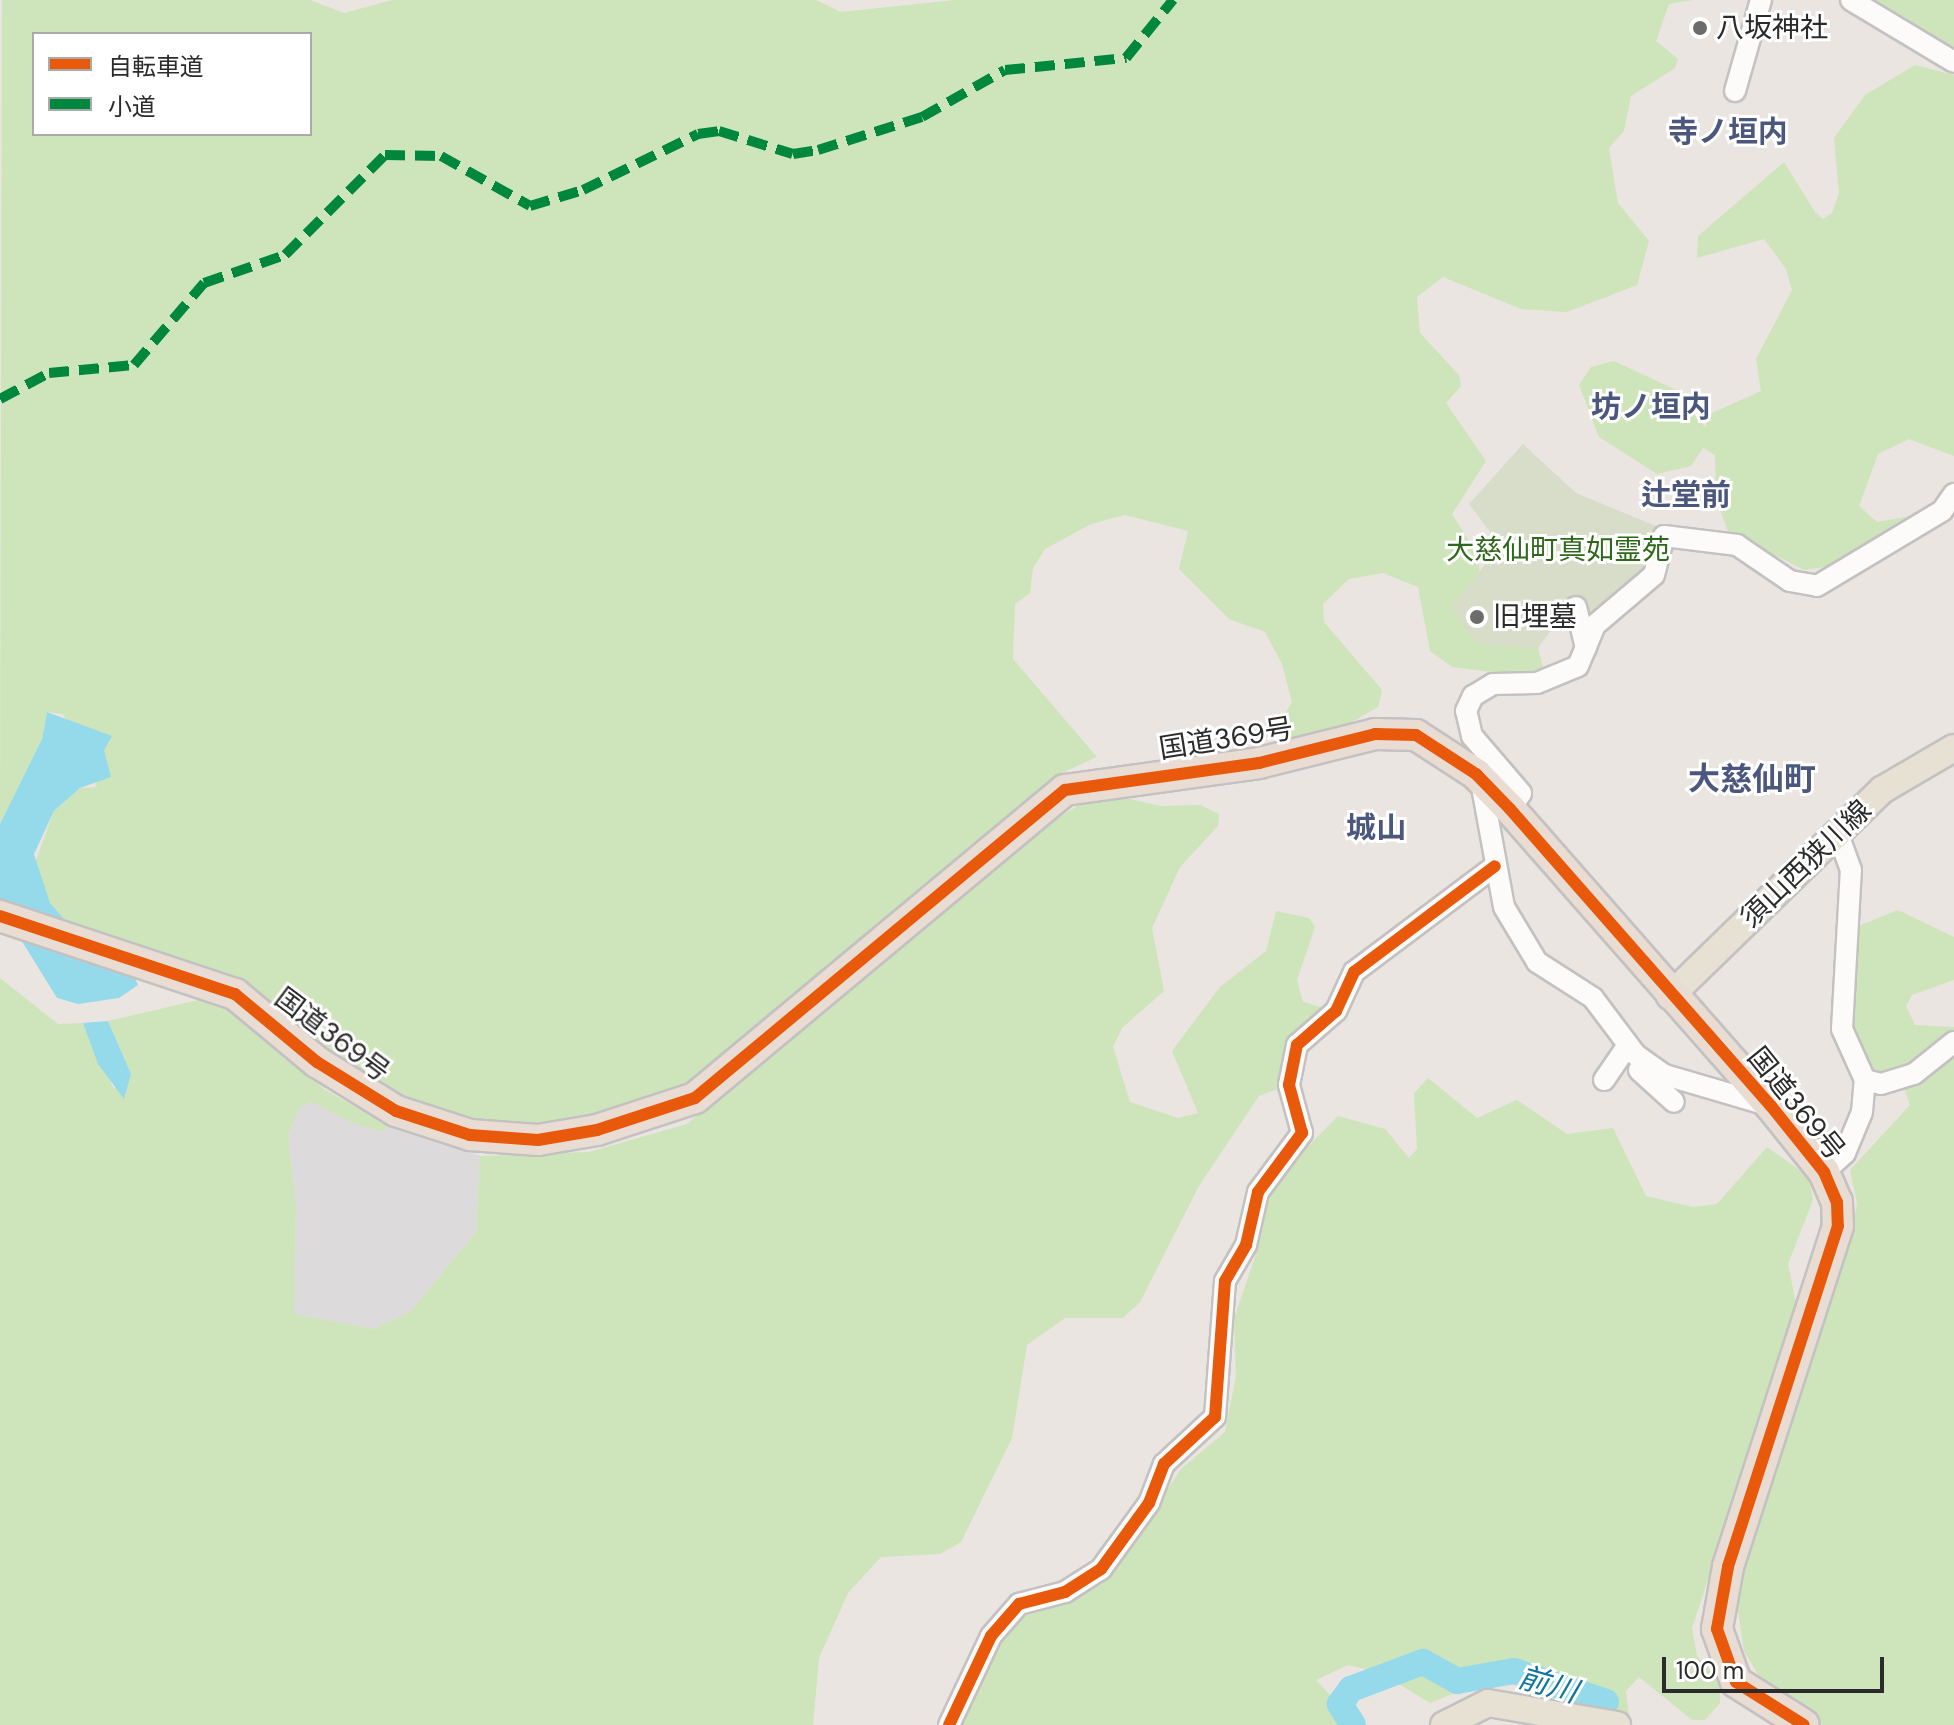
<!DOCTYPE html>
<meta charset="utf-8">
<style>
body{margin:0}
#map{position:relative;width:1954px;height:1725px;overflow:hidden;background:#eae5e0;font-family:"DM Sans","Noto Sans JP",sans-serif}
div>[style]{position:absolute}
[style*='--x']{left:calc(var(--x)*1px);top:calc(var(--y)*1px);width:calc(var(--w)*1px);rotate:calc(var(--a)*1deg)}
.industrial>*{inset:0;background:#dddadc}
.green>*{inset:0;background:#cee4ba}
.cemetery>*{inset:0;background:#d7ddc8}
.water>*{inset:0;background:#95daea}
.river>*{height:26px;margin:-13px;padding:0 13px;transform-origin:13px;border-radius:13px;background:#95daea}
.roads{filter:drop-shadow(2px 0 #c3c1c1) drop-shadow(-2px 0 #c3c1c1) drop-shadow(0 2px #c3c1c1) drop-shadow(0 -2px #c3c1c1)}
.minor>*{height:20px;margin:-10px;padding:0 10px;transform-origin:10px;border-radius:10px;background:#fcfbfa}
.major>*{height:26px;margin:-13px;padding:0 13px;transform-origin:13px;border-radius:13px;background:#e7e1d4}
.highway>*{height:30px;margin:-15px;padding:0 15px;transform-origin:15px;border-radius:15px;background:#e9dcd3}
.quiet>*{height:10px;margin-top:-5px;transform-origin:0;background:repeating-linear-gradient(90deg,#00873e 0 20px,transparent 0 30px)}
.cycleway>*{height:12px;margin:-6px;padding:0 6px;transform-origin:6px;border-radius:6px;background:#e8590c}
.dots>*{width:22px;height:22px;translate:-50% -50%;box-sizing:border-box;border:4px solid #fff;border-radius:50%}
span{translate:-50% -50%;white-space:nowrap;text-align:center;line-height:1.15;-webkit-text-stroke:6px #fff;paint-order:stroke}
.poi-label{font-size:28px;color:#2b2b2b}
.left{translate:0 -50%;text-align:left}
.park-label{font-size:28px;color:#30681b}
.street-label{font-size:28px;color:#2b2b2b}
.neighbourhood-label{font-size:30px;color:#4b577c;font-weight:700}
.water-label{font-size:30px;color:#0e759c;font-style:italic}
.quarter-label{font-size:32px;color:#4b577c;font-weight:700}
.legend{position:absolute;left:32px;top:32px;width:280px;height:104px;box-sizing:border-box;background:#fff;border:2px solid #aaa;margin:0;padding:10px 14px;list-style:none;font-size:24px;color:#2b2b2b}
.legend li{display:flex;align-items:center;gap:16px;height:40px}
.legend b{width:40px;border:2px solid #aaa}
.scale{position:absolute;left:1662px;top:1657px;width:222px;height:36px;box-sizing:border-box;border:4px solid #2b2b2b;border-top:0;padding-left:10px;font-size:24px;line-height:28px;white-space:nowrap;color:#2b2b2b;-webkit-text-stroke:6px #fff;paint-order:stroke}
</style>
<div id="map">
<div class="industrial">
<i style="clip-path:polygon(312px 1102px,355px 1124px,383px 1132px,389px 1125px,480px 1156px,476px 1232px,410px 1312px,373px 1329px,294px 1314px,296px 1205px,288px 1135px,300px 1107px)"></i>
</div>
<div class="green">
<i style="clip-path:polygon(evenodd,2px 0,310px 0,344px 13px,393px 0,816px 0,841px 12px,955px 0,1693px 0,1669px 4px,1656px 41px,1678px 59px,1675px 68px,1631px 96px,1624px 131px,1609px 148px,1618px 203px,1649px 241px,1637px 285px,1567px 312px,1521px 309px,1443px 277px,1417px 297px,1420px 333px,1459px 375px,1461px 386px,1446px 403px,1486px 461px,1452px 514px,1478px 555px,1481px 590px,1535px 635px,1543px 668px,1516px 675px,1452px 667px,1430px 651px,1418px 587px,1383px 573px,1349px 579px,1323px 604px,1324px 622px,1382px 690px,1378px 707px,1323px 739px,1283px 742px,1277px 727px,1292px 702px,1282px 664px,1265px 632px,1229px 619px,1179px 569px,1188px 531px,1125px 515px,1091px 524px,1045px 549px,1033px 568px,1030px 593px,1015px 604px,1013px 659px,1097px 757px,1064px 772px,682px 1089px,591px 1124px,530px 1134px,439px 1120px,315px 1047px,76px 932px,50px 903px,34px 866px,54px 811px,80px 788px,97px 787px,63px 714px,47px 712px,42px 739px,0 824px,2px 0,34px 34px,310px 34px,310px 134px,34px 134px,34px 34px)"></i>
<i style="clip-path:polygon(1866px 0,1954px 0,1954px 54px)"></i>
<i style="clip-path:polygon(1915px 65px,1954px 75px,1954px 456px,1909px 439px,1878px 454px,1859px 506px,1877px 522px,1918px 515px,1837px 565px,1804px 570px,1728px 531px,1716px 500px,1715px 455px,1703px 448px,1691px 466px,1657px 474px,1599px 437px,1579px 385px,1591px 367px,1614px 361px,1676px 390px,1705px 427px,1712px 413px,1761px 391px,1756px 359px,1792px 290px,1786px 269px,1764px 239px,1697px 258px,1698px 236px,1784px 162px,1815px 212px,1823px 219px,1832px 213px,1839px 193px,1834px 138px,1865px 95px)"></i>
<i style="clip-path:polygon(1101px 792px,1160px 806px,1200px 805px,1219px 814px,1218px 826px,1180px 867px,1152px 928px,1164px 991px,1122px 1028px,1113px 1047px,1130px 1102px,1178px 1118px,1198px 1113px,1172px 1051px,1220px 987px,1266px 951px,1276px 911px,1309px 918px,1315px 927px,1297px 980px,1303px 1002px,1324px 1008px,1280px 1088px,1259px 1096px,1199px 1186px,1140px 1302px,1123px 1318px,1065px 1318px,1027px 1345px,1012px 1438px,961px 1542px,940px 1554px,881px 1557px,848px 1593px,819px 1658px,813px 1725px,0 1725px,0 978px,58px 1024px,83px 1023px,114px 1089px,131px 1074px,108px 1021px,207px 998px,243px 1016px,325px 1090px,389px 1125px,383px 1132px,355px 1124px,312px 1102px,300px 1107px,288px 1135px,296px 1205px,294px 1314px,373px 1329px,410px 1312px,476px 1232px,480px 1156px,589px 1152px,687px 1124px,1029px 835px)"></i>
<i style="clip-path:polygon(1898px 910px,1954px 937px,1954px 980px,1912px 995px,1906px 1006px,1915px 1025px,1954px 1027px,1954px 1725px,1823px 1725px,1760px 1678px,1744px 1651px,1734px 1585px,1852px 1236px,1857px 1203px,1850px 1170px,1910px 1105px,1903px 1085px,1870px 1068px,1850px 1025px,1856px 927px)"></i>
<i style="clip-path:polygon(1428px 1078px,1477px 1118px,1517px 1100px,1567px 1134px,1613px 1128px,1646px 1196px,1693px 1207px,1717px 1204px,1767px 1147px,1809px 1177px,1813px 1200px,1788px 1264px,1797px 1308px,1692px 1628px,1697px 1656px,1720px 1681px,1720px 1703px,1705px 1720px,1692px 1720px,1639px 1677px,1626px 1691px,1630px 1725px,1564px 1705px,1557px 1684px,1538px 1673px,1482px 1682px,1430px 1703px,1381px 1673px,1348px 1665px,1316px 1680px,1357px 1725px,962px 1725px,981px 1672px,1018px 1618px,1063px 1604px,1113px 1573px,1181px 1469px,1225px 1432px,1236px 1376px,1234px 1319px,1256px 1254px,1256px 1223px,1275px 1180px,1338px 1116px,1385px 1129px,1409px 1158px,1417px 1149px,1414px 1093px)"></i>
</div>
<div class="cemetery">
<i style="clip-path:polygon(1523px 444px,1576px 493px,1658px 527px,1644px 573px,1597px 615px,1568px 608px,1537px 649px,1477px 644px,1452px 607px,1500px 545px,1469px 504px)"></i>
</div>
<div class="water">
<i style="clip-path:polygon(47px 712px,112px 736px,104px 750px,111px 777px,80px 788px,54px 811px,34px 854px,50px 903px,76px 932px,0 907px,0 824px,42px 739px)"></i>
<i style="clip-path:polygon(15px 930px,133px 973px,138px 985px,119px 998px,78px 1004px,57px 998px)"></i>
<i style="clip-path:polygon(108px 1021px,131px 1074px,124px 1099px,98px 1064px,83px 1023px)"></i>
</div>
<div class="river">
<i style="--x:1353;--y:1725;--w:25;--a:-122"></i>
<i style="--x:1340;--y:1704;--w:19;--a:-54"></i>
<i style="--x:1351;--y:1689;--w:77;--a:-20.6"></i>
<i style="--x:1423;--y:1662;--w:39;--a:29"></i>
<i style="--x:1457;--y:1681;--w:58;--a:-10"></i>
<i style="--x:1514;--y:1671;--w:97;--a:18.6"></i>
</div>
<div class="roads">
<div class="minor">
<i style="--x:1851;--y:0;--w:120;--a:31"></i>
<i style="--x:1735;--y:91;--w:95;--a:-74.1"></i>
<i style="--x:1576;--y:607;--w:42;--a:76.3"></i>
<i style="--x:1482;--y:787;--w:122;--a:79.6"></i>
<i style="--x:1504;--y:907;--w:64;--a:59"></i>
<i style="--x:1537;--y:962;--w:67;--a:32.7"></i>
<i style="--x:1593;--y:998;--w:71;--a:53"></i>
<i style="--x:1636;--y:1055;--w:35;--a:35"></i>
<i style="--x:1665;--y:1075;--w:110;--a:16.3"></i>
<i style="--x:1510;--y:809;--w:19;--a:-55"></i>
<i style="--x:1521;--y:793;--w:75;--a:-130.7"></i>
<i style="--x:1472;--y:736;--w:26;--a:-103"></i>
<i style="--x:1466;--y:711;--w:17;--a:-65"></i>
<i style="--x:1473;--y:696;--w:23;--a:-31"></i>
<i style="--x:1493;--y:684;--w:44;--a:-1.3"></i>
<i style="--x:1537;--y:683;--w:44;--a:-22.5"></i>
<i style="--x:1578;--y:666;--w:44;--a:-67.5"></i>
<i style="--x:1595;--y:625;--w:77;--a:-40.3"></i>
<i style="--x:1654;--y:575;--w:40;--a:-75.6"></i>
<i style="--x:1664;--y:536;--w:74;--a:7"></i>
<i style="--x:1737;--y:545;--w:64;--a:34.2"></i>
<i style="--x:1790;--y:581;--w:27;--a:10"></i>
<i style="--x:1817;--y:586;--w:146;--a:-31"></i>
<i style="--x:1942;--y:511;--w:21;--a:-55"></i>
<i style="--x:1639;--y:1070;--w:47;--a:42.4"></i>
<i style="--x:1604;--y:1080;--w:42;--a:-55.6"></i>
<i style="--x:1865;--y:1080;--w:16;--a:14"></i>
<i style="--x:1881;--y:1084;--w:34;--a:-17"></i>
<i style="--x:1914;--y:1074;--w:51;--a:-38.7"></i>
<i style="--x:1824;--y:1172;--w:28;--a:-42"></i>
<i style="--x:1845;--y:1153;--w:44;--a:-67.5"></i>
<i style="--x:1862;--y:1112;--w:32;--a:-85"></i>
<i style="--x:1865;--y:1080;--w:56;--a:-114.3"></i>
<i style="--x:1842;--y:1029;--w:159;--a:-86.8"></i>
<i style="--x:1851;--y:870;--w:37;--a:-110"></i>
<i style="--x:949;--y:1725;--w:98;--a:-64.7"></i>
<i style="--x:991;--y:1636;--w:43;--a:-48.8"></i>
<i style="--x:1019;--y:1604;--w:48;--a:-14.6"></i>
<i style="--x:1065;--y:1592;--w:43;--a:-32.6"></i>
<i style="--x:1101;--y:1569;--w:82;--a:-54"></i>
<i style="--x:1149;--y:1503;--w:42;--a:-69"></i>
<i style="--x:1164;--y:1464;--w:69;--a:-42.7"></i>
<i style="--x:1215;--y:1417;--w:136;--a:-85.8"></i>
<i style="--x:1225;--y:1281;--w:42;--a:-59.7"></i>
<i style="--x:1246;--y:1245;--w:54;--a:-77.2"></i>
<i style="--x:1258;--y:1192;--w:74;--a:-53.3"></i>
<i style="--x:1302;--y:1133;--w:50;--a:-105.2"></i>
<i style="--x:1289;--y:1085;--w:41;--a:-78.7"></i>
<i style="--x:1297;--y:1045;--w:52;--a:-41.1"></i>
<i style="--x:1336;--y:1011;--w:43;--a:-65.2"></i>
<i style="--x:1354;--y:972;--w:176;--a:-36.9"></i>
</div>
<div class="major">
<i style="--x:1670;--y:996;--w:296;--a:-44.2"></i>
<i style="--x:1882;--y:790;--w:83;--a:-30.3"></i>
<i style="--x:1444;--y:1725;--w:49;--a:-26.6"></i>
<i style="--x:1488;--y:1703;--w:131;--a:9.7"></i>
</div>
<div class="highway">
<i style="--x:0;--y:916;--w:248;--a:18.4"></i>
<i style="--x:235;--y:994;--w:107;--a:39.7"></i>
<i style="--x:317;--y:1062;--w:93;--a:31.8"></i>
<i style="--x:396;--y:1111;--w:78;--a:18"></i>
<i style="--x:470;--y:1135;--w:68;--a:4.2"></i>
<i style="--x:538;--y:1140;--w:60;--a:-9.6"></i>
<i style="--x:597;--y:1130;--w:103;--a:-18.1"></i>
<i style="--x:695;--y:1098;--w:481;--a:-39.8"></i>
<i style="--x:1065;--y:790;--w:196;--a:-7.9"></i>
<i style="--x:1259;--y:763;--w:120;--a:-14"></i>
<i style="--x:1375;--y:734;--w:41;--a:1.4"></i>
<i style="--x:1416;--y:735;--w:72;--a:33"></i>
<i style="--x:1476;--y:774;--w:49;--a:45.8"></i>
<i style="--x:1510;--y:809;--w:395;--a:48.7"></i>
<i style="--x:1771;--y:1106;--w:85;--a:51.2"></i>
<i style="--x:1824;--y:1172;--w:33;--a:67"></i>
<i style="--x:1837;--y:1202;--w:24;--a:88"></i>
<i style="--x:1838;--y:1226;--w:358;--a:107.9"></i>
<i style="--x:1728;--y:1567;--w:63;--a:100.1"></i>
<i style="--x:1717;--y:1629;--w:56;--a:70.3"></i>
<i style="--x:1736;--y:1682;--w:80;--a:32.3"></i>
</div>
</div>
<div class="quiet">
<i style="--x:0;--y:399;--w:55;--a:-28"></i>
<i style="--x:49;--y:373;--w:85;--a:-5.4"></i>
<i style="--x:134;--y:365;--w:108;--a:-49.5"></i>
<i style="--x:204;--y:283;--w:86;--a:-19.1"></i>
<i style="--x:285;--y:255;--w:141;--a:-45"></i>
<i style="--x:385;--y:155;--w:56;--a:1"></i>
<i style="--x:441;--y:156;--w:102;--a:29.3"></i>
<i style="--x:530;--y:206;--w:55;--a:-16.8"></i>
<i style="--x:583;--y:190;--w:128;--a:-26"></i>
<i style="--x:698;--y:134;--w:21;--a:-8"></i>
<i style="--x:719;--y:131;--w:77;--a:17.3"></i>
<i style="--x:793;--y:154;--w:25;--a:-9"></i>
<i style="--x:818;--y:150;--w:109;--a:-17.6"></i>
<i style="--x:922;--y:117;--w:95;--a:-29.5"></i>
<i style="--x:1005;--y:70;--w:122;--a:-5.7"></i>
<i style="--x:1126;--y:58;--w:75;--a:-51"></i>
</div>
<div class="cycleway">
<i style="--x:0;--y:916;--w:248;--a:18.4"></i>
<i style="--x:235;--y:994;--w:107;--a:39.7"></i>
<i style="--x:317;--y:1062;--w:93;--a:31.8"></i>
<i style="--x:396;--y:1111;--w:78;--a:18"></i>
<i style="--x:470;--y:1135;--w:68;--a:4.2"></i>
<i style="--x:538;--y:1140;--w:60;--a:-9.6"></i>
<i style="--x:597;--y:1130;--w:103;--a:-18.1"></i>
<i style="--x:695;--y:1098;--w:481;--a:-39.8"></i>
<i style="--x:1065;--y:790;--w:196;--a:-7.9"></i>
<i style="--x:1259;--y:763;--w:120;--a:-14"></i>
<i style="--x:1375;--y:734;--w:41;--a:1.4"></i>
<i style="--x:1416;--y:735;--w:72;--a:33"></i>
<i style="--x:1476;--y:774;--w:49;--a:45.8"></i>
<i style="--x:1510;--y:809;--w:395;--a:48.7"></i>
<i style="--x:1771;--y:1106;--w:85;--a:51.2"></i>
<i style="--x:1824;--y:1172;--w:33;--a:67"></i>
<i style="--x:1837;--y:1202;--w:24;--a:88"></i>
<i style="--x:1838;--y:1226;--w:358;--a:107.9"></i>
<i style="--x:1728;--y:1567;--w:63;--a:100.1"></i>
<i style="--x:1717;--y:1629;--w:56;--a:70.3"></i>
<i style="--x:1736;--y:1682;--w:80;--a:32.3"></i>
<i style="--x:949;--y:1725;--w:98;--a:-64.7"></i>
<i style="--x:991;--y:1636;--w:43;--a:-48.8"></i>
<i style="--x:1019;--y:1604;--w:48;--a:-14.6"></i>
<i style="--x:1065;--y:1592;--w:43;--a:-32.6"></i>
<i style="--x:1101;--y:1569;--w:82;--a:-54"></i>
<i style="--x:1149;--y:1503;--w:42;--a:-69"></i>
<i style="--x:1164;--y:1464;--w:69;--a:-42.7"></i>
<i style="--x:1215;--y:1417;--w:136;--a:-85.8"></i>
<i style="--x:1225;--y:1281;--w:42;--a:-59.7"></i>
<i style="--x:1246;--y:1245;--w:54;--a:-77.2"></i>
<i style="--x:1258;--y:1192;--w:74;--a:-53.3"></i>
<i style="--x:1302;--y:1133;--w:50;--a:-105.2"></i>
<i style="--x:1289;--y:1085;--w:41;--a:-78.7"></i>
<i style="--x:1297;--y:1045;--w:52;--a:-41.1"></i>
<i style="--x:1336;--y:1011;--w:43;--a:-65.2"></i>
<i style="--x:1354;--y:972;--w:176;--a:-36.9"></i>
</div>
<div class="dots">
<i style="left:1700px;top:28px;background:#6e6c6a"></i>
<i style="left:1477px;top:617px;background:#6e6c6a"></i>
</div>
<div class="poi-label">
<span class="left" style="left:1716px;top:28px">八坂神社</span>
<span class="left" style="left:1493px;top:617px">旧埋墓</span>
</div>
<div class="park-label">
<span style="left:1558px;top:550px">大慈仙町真如霊苑</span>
</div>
<div class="street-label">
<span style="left:1226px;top:739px;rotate:-9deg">国道369号</span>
<span style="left:1806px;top:864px;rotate:-44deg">須山西狭川線</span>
<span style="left:332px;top:1035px;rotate:37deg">国道369号</span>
<span style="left:1796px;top:1104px;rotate:51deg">国道369号</span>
</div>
<div class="neighbourhood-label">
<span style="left:1728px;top:132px">寺ノ垣内</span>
<span style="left:1651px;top:407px">坊ノ垣内</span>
<span style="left:1686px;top:495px">辻堂前</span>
<span style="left:1376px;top:828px">城山</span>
</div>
<div class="water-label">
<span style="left:1548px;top:1685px;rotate:16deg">前川</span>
</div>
<div class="quarter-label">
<span style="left:1752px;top:779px">大慈仙町</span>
</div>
<ul class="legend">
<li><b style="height:10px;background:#e8590c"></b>自転車道</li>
<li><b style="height:10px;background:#00873e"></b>小道</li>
</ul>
<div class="scale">100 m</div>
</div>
